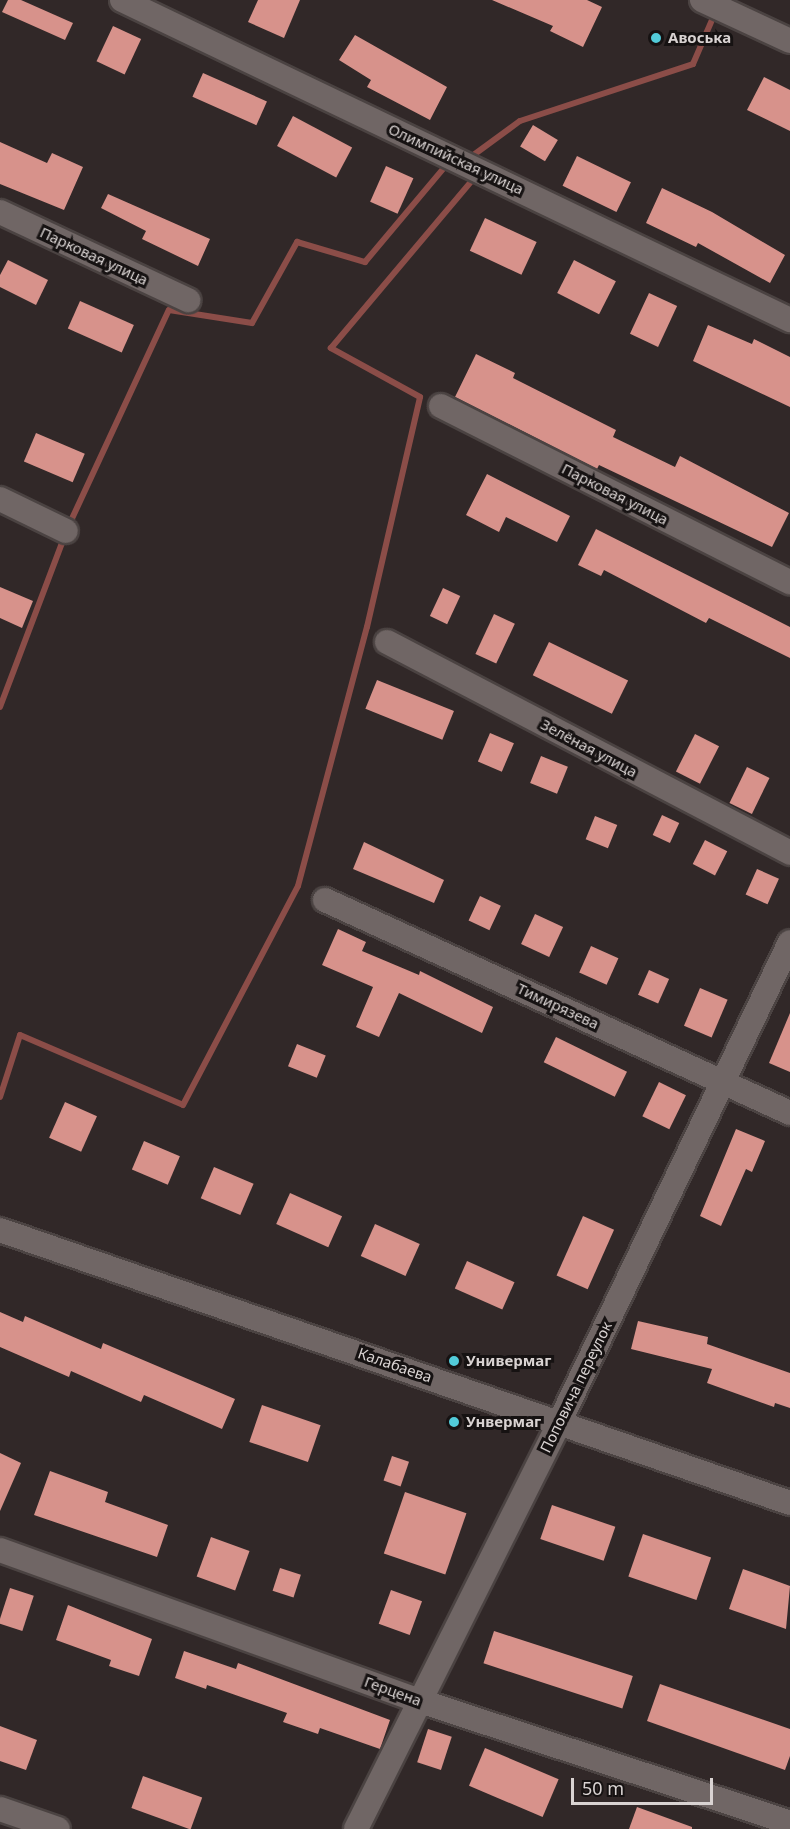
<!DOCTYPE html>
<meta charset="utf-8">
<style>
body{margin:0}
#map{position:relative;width:790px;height:1829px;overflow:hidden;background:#312828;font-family:"Noto Sans",sans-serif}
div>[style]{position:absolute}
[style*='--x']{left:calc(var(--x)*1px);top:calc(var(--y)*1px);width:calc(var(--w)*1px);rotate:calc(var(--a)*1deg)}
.stream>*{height:6px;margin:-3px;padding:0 3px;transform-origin:3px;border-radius:3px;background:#8b4d48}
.building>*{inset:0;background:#d7928b;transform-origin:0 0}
.roads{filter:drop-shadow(2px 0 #4b4342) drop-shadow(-2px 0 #4b4342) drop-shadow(0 2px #4b4342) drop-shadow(0 -2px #4b4342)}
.minor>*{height:24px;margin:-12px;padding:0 12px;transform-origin:12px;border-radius:12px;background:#706665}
.dots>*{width:16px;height:16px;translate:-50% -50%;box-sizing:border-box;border:3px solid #161212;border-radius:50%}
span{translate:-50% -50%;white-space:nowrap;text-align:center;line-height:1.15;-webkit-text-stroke:6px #161212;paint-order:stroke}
.poi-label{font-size:15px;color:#d9d3d2;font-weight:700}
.left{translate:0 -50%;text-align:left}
.street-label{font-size:15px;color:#d9d3d2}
.scale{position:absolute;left:571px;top:1778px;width:142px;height:27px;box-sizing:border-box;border:3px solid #d9d3d2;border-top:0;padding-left:8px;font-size:18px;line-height:21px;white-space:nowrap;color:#d9d3d2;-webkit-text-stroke:4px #161212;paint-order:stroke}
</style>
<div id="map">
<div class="stream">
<i style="--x:468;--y:159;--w:64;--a:-36.2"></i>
<i style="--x:520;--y:121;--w:182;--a:-18.2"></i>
<i style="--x:693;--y:64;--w:56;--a:-66.7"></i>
<i style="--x:69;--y:525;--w:237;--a:-65.1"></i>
<i style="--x:169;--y:310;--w:84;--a:8.9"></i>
<i style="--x:252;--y:323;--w:93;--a:-60.9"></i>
<i style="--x:297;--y:242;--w:71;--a:16.4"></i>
<i style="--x:365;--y:262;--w:129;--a:-50"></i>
<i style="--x:0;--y:707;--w:184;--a:-69.3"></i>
<i style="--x:0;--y:1097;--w:65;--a:-72.1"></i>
<i style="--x:20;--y:1035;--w:177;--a:23.2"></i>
<i style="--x:183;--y:1105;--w:247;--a:-62.3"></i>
<i style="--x:298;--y:886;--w:268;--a:-75.1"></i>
<i style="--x:367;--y:627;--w:236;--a:-77"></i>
<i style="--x:420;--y:397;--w:102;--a:-151.2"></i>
<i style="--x:331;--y:348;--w:225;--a:-49.9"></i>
</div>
<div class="building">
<i style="clip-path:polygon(8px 0,21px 0,73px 23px,65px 40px,2px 12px)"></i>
<i style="clip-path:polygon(258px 0,300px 0,284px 38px,248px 22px)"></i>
<i style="clip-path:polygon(492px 0,587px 0,602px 7px,583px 47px,550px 31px,553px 26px)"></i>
<i style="left:113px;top:26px;width:31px;height:39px;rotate:25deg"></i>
<i style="clip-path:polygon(355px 35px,447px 87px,430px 120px,367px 87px,371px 80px,339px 60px)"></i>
<i style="left:203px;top:73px;width:70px;height:26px;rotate:24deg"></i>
<i style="clip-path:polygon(764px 77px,790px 90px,790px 131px,747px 110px)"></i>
<i style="left:293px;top:116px;width:67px;height:34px;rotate:28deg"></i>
<i style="left:533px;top:125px;width:29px;height:25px;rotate:31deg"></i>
<i style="clip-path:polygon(0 142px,47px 163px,52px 153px,83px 167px,64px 210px,0 184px)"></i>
<i style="left:577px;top:156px;width:60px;height:33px;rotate:26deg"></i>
<i style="left:386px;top:166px;width:30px;height:39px;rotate:24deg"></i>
<i style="clip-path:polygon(662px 188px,712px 212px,785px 255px,770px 283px,698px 243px,696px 247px,646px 223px)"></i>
<i style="clip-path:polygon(108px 194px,210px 239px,198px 266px,142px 239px,146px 231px,101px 208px)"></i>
<i style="left:485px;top:218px;width:57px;height:36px;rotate:25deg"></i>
<i style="clip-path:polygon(8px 260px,48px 280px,36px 305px,0 287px,0 275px)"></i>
<i style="left:574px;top:260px;width:47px;height:37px;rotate:27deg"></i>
<i style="left:649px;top:293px;width:31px;height:45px;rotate:25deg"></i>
<i style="left:80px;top:301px;width:59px;height:30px;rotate:24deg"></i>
<i style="clip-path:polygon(708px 325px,752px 344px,754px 339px,790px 357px,790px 407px,693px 361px)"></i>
<i style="clip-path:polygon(476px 354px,515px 373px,513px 378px,616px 430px,613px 437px,675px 467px,680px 456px,789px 513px,772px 547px,599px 465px,597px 469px,455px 397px)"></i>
<i style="left:36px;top:433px;width:53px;height:31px;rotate:23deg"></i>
<i style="clip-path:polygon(487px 474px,570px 516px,557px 542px,506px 517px,499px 532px,466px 515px)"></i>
<i style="clip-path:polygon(596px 529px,790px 627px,790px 658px,709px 618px,706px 623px,604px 570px,601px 576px,578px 565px)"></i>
<i style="clip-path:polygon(0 587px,33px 601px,22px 628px,0 618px)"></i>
<i style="left:443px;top:588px;width:19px;height:31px;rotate:25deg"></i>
<i style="left:494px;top:614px;width:23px;height:44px;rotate:25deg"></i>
<i style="left:549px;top:642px;width:88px;height:37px;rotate:26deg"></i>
<i style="left:377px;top:680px;width:83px;height:31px;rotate:22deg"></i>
<i style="left:490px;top:733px;width:26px;height:31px;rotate:23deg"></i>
<i style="left:695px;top:734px;width:27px;height:42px;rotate:27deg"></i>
<i style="left:541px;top:756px;width:29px;height:29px;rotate:22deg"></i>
<i style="left:747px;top:767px;width:25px;height:40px;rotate:26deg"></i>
<i style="left:662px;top:815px;width:19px;height:22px;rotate:25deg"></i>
<i style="left:595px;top:816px;width:24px;height:25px;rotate:22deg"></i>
<i style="left:705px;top:840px;width:25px;height:27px;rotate:27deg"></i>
<i style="clip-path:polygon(364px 842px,444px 880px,434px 903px,353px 869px)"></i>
<i style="left:757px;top:869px;width:24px;height:28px;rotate:24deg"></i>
<i style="left:480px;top:896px;width:23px;height:27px;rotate:25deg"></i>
<i style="left:535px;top:914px;width:31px;height:33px;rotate:25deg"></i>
<i style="clip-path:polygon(338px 929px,366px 942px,362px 951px,419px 975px,420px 971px,493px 1007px,482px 1033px,399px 993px,379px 1037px,356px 1027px,373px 987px,322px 965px)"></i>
<i style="left:591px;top:946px;width:30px;height:29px;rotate:24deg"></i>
<i style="left:649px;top:970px;width:22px;height:27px;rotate:24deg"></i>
<i style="left:700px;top:988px;width:30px;height:41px;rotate:23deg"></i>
<i style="clip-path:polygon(790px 1013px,790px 1072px,769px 1063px)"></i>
<i style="left:556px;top:1037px;width:79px;height:28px;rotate:26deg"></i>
<i style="left:297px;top:1044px;width:31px;height:24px;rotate:22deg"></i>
<i style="left:659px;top:1082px;width:30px;height:38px;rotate:26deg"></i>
<i style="left:65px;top:1102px;width:35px;height:39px;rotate:24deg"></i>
<i style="clip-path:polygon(736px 1129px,765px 1141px,752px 1172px,746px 1169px,721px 1226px,700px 1216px)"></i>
<i style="left:144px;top:1141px;width:39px;height:31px;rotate:23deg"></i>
<i style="left:214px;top:1167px;width:43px;height:34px;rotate:23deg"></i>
<i style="left:290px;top:1193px;width:57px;height:34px;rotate:24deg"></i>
<i style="left:583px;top:1216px;width:34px;height:65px;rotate:24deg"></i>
<i style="left:375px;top:1224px;width:49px;height:35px;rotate:24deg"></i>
<i style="left:467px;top:1261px;width:52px;height:30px;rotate:24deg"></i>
<i style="clip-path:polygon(0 1312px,23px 1322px,25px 1316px,101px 1349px,103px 1343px,235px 1399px,222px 1429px,144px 1395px,141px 1402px,71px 1371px,69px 1377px,0 1347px)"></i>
<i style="clip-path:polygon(638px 1321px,708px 1337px,707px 1344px,790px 1373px,790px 1408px,775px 1403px,774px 1407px,707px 1383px,712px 1369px,631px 1349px)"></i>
<i style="left:262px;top:1405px;width:62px;height:39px;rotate:19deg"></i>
<i style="clip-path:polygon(0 1453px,21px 1463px,0 1511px)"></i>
<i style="left:392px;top:1456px;width:18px;height:26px;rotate:19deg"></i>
<i style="clip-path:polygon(50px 1471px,108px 1492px,105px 1502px,168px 1525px,157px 1557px,34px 1515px)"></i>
<i style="left:405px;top:1492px;width:65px;height:65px;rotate:19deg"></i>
<i style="left:552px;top:1505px;width:67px;height:36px;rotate:19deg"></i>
<i style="left:643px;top:1534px;width:72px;height:45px;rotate:19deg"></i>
<i style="left:211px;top:1537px;width:41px;height:42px;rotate:20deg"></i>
<i style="left:280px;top:1568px;width:22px;height:24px;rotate:18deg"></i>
<i style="clip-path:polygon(743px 1569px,790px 1586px,786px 1629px,729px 1609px)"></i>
<i style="left:10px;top:1588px;width:25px;height:37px;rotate:18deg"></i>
<i style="left:391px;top:1590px;width:33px;height:36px;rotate:20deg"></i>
<i style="clip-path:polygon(68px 1605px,152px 1639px,139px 1676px,109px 1666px,111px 1660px,56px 1640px)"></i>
<i style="left:494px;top:1631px;width:146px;height:34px;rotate:18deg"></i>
<i style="clip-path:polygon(184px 1651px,236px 1669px,238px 1663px,390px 1720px,380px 1749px,320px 1728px,318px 1734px,283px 1722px,287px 1713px,207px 1685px,206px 1689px,175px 1678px)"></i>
<i style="clip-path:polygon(660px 1684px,790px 1729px,790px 1756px,785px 1770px,647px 1721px)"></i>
<i style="clip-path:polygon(0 1726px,37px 1740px,26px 1770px,0 1761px)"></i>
<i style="left:428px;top:1729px;width:25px;height:35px;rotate:18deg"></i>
<i style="left:485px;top:1748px;width:80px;height:41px;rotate:23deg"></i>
<i style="left:143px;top:1776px;width:63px;height:34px;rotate:20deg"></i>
<i style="clip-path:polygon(637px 1807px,692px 1827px,692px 1829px,629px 1829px)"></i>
</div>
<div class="roads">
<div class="minor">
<i style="--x:122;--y:0;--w:741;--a:25.6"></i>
<i style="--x:702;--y:0;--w:97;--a:25"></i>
<i style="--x:0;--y:212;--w:208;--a:25.1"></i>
<i style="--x:441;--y:406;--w:391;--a:26.8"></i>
<i style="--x:0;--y:499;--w:73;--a:25.9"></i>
<i style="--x:387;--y:642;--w:455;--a:27.6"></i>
<i style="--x:325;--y:900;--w:511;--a:24.61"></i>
<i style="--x:0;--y:1230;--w:836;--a:19.06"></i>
<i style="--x:0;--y:1550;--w:446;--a:19.8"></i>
<i style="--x:420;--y:1701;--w:390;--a:18.2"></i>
<i style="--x:0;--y:1809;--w:61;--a:19"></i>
<i style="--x:356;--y:1829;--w:456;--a:-63.4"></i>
<i style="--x:560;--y:1421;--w:531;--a:-64.35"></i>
</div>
</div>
<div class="dots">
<i style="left:656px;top:38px;background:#52cbd9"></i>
<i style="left:454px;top:1361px;background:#52cbd9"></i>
<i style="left:454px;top:1422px;background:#52cbd9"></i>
</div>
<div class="poi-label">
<span class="left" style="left:668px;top:38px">Авоська</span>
<span class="left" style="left:466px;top:1361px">Универмаг</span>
<span class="left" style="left:466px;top:1422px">Унвермаг</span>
</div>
<div class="street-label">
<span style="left:456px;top:159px;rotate:25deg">Олимпийская улица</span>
<span style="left:94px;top:256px;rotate:25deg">Парковая улица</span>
<span style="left:615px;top:494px;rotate:27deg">Парковая улица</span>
<span style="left:589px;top:748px;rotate:28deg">Зелёная улица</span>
<span style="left:558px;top:1006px;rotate:25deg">Тимирязева</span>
<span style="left:395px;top:1365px;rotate:19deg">Калабаева</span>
<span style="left:576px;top:1387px;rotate:-64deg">Поповича переулок</span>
<span style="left:393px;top:1691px;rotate:20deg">Герцена</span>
</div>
<div class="scale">50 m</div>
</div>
